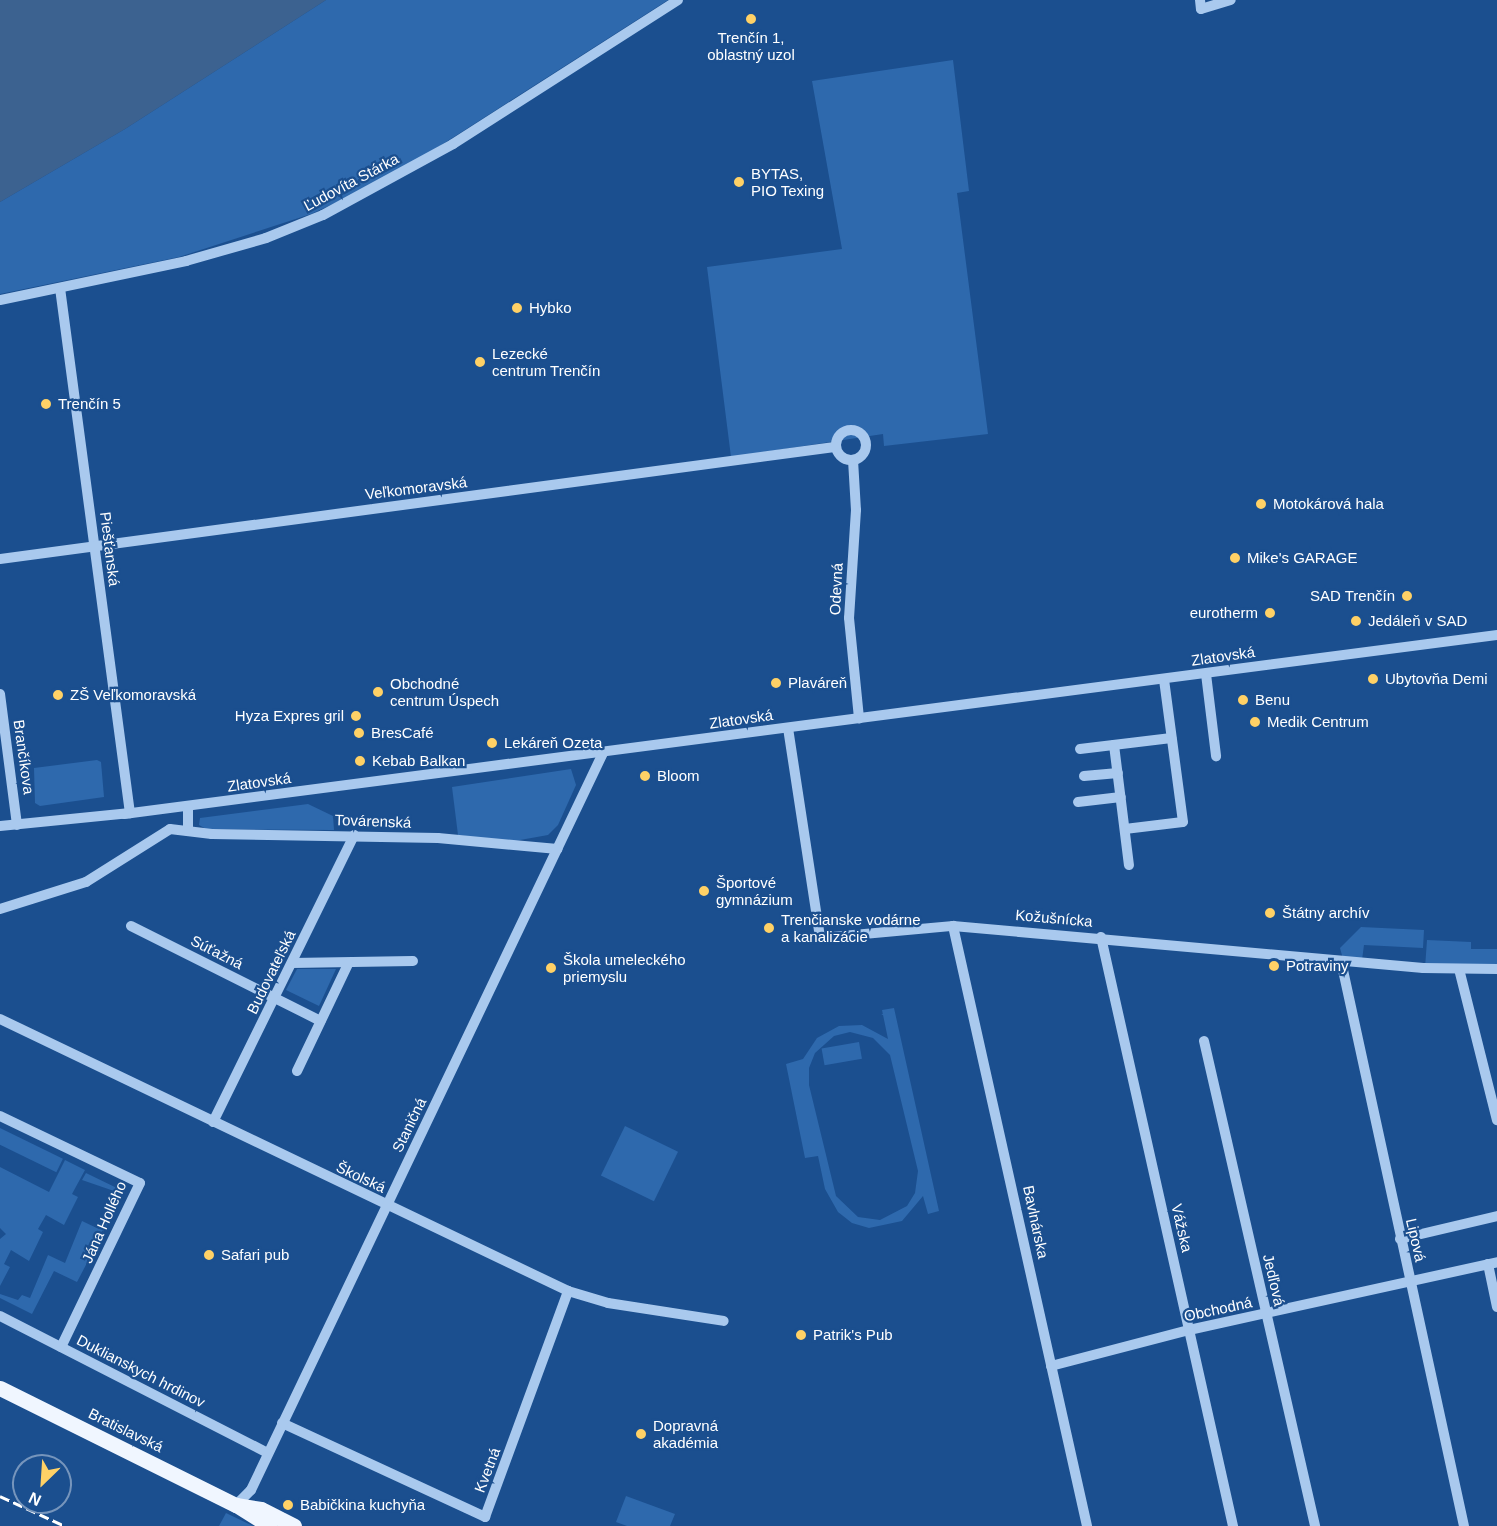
<!DOCTYPE html>
<meta charset="utf-8">
<style>
body{margin:0}
#map{position:relative;width:1497px;height:1526px;overflow:hidden;background:#1b4f8f;font-family:Helvetica,sans-serif}
div>[style]{position:absolute}
[style*='--x']{left:calc(var(--x)*1px);top:calc(var(--y)*1px);width:calc(var(--w)*1px);rotate:calc(var(--a)*1deg)}
.green>*{inset:0;background:#2e69ad;transform-origin:0 0}
.water>*{inset:0;background:#3c6290}
.minor>*{height:10px;margin:-5px;padding:0 5px;transform-origin:5px;border-radius:5px;background:#a9c9ee}
.minor>.ring{margin:-5px;padding:0;box-sizing:content-box;background:none;border:10px solid #a9c9ee;border-radius:50%}
.major>*{height:15px;margin:-7.5px;padding:0 7.5px;transform-origin:7.5px;border-radius:7.5px;background:#f0f6ff}
.rail>*{height:3px;margin-top:-1.5px;transform-origin:0;background:repeating-linear-gradient(90deg,#fff 0 10px,transparent 0 14.5px)}
.dots>*{width:16px;height:16px;translate:-50% -50%;box-sizing:border-box;border:3px solid #1b4f8f;border-radius:50%}
span{translate:-50% -50%;white-space:nowrap;text-align:center;line-height:1.15;-webkit-text-stroke:4.5px #1b4f8f;paint-order:stroke}
.poi-label{font-size:15px;color:#fff}
.left{translate:0 -50%;text-align:left}
.right{translate:-100% -50%;text-align:right}
.street-label{font-size:15px;color:#fff}
.north{position:absolute;left:12px;top:1454px;width:60px;height:60px;box-sizing:border-box;background:#1b4f8f;border:2px solid #7695bc;border-radius:50%;rotate:205deg;font-size:16px;font-weight:700;line-height:24px;text-align:center;color:#fff}
.north::after{content:'';display:block;margin:auto;width:21px;height:27px;background:#ffd166;clip-path:polygon(50% 0,100% 100%,50% 72%,0 100%)}
</style>
<div id="map">
<div class="green">
<i style="clip-path:polygon(326px 0,668px 0,435px 149px,368px 188px,311px 214px,179px 257px,0 294px,0 202px,125px 129px)"></i>
<i style="clip-path:polygon(953px 60px,969px 191px,957px 193px,988px 434px,884px 446px,883px 434px,731px 457px,707px 267px,842px 249px,812px 81px)"></i>
<i style="clip-path:polygon(97px 760px,101px 762px,104px 797px,40px 806px,35px 803px,34px 768px)"></i>
<i style="clip-path:polygon(571px 769px,576px 785px,558px 825px,548px 835px,509px 842px,458px 835px,452px 787px)"></i>
<i style="clip-path:polygon(308px 804px,333px 816px,334px 830px,206px 829px,199px 825px,200px 818px)"></i>
<i style="clip-path:polygon(1361px 927px,1424px 930px,1423px 948px,1364px 945px,1362px 960px,1343px 959px,1340px 948px)"></i>
<i style="clip-path:polygon(1427px 940px,1471px 942px,1471px 949px,1497px 949px,1497px 971px,1425px 968px)"></i>
<i style="clip-path:polygon(297px 969px,336px 969px,319px 1006px,286px 990px)"></i>
<i style="clip-path:polygon(evenodd,894px 1008px,939px 1211px,928px 1214px,923px 1196px,902px 1221px,869px 1228px,852px 1223px,838px 1212px,825px 1189px,818px 1156px,805px 1158px,786px 1064px,803px 1059px,817px 1038px,839px 1026px,862px 1025px,888px 1039px,882px 1010px,894px 1008px,850px 1032px,873px 1038px,890px 1055px,918px 1171px,915px 1193px,907px 1206px,880px 1220px,858px 1217px,836px 1196px,809px 1085px,809px 1068px,815px 1053px,834px 1036px,850px 1032px)"></i>
<i style="left:859px;top:1042px;width:17px;height:38px;rotate:80deg"></i>
<i style="left:625px;top:1126px;width:59px;height:55px;rotate:26deg"></i>
<i style="left:0;top:1128px;width:70px;height:15px;rotate:26deg"></i>
<i style="clip-path:polygon(65px 1160px,85px 1170px,72px 1194px,78px 1197px,64px 1225px,46px 1215px,38px 1229px,43px 1232px,29px 1261px,11px 1250px,4px 1264px,10px 1267px,0 1286px,0 1239px,6px 1234px,0 1228px,0 1167px,49px 1192px)"></i>
<i style="clip-path:polygon(86px 1173px,121px 1190px,120px 1200px,77px 1282px,54px 1271px,32px 1314px,0 1298px,0 1294px,18px 1300px,22px 1295px,30px 1298px,48px 1255px,65px 1263px,82px 1221px,99px 1229px,114px 1191px,82px 1180px)"></i>
<i style="clip-path:polygon(626px 1496px,675px 1514px,670px 1526px,627px 1526px,616px 1522px)"></i>
<i style="clip-path:polygon(226px 1513px,253px 1526px,219px 1526px)"></i>
</div>
<div class="water">
<i style="clip-path:polygon(0 0,326px 0,125px 129px,0 202px)"></i>
</div>
<div class="minor">
<i style="--x:1200;--y:0;--w:9;--a:84"></i>
<i style="--x:1201;--y:9;--w:31;--a:-17"></i>
<i style="--x:60;--y:288;--w:530;--a:82.41"></i>
<i style="--x:0;--y:300;--w:190;--a:-11.8"></i>
<i style="--x:186;--y:261;--w:83;--a:-16"></i>
<i style="--x:266;--y:238;--w:61;--a:-22"></i>
<i style="--x:323;--y:215;--w:148;--a:-28.6"></i>
<i style="--x:453;--y:144;--w:267;--a:-32.6"></i>
<i class="ring" style="left:836px;top:430px;width:20px;height:20px"></i>
<i style="--x:853;--y:460;--w:50;--a:86.6"></i>
<i style="--x:856;--y:510;--w:108;--a:93.7"></i>
<i style="--x:849;--y:618;--w:101;--a:84.3"></i>
<i style="--x:0;--y:559;--w:842;--a:-7.64"></i>
<i style="--x:1206;--y:674;--w:83;--a:83"></i>
<i style="--x:0;--y:694;--w:132;--a:82.6"></i>
<i style="--x:788;--y:728;--w:212;--a:81.3"></i>
<i style="--x:820;--y:938;--w:134;--a:-5.2"></i>
<i style="--x:953;--y:926;--w:472;--a:5.1"></i>
<i style="--x:1423;--y:968;--w:74;--a:0.8"></i>
<i style="--x:1114;--y:745;--w:121;--a:82.9"></i>
<i style="--x:1080;--y:749;--w:92;--a:-6.9"></i>
<i style="--x:1084;--y:776;--w:34;--a:-5"></i>
<i style="--x:1078;--y:802;--w:43;--a:-6.6"></i>
<i style="--x:124;--y:814;--w:1385;--a:-7.43"></i>
<i style="--x:0;--y:826;--w:131;--a:-5.7"></i>
<i style="--x:1125;--y:829;--w:58;--a:-6.9"></i>
<i style="--x:1183;--y:822;--w:144;--a:-97.6"></i>
<i style="--x:188;--y:831;--w:23;--a:-90"></i>
<i style="--x:0;--y:909;--w:90;--a:-17.4"></i>
<i style="--x:86;--y:882;--w:99;--a:-32.2"></i>
<i style="--x:170;--y:829;--w:42;--a:6.8"></i>
<i style="--x:212;--y:834;--w:226;--a:1"></i>
<i style="--x:438;--y:838;--w:120;--a:5.3"></i>
<i style="--x:131;--y:926;--w:212;--a:26.6"></i>
<i style="--x:953;--y:926;--w:615;--a:77.41"></i>
<i style="--x:1101;--y:937;--w:604;--a:77.37"></i>
<i style="--x:1341;--y:961;--w:578;--a:77.72"></i>
<i style="--x:292;--y:963;--w:121;--a:-0.9"></i>
<i style="--x:1459;--y:969;--w:156;--a:75.9"></i>
<i style="--x:0;--y:1019;--w:630;--a:25.59"></i>
<i style="--x:568;--y:1291;--w:42;--a:16.7"></i>
<i style="--x:608;--y:1303;--w:117;--a:8.8"></i>
<i style="--x:1204;--y:1041;--w:498;--a:77.1"></i>
<i style="--x:297;--y:1071;--w:119;--a:-64.5"></i>
<i style="--x:0;--y:1116;--w:155;--a:25.6"></i>
<i style="--x:140;--y:1183;--w:182;--a:115.7"></i>
<i style="--x:213;--y:1122;--w:320;--a:-63.8"></i>
<i style="--x:1400;--y:1239;--w:100;--a:-13.3"></i>
<i style="--x:1488;--y:1264;--w:44;--a:78.2"></i>
<i style="--x:0;--y:1316;--w:301;--a:27.1"></i>
<i style="--x:1051;--y:1366;--w:143;--a:-14.6"></i>
<i style="--x:1189;--y:1330;--w:315;--a:-12.4"></i>
<i style="--x:282;--y:1423;--w:224;--a:24.8"></i>
<i style="--x:485;--y:1517;--w:241;--a:-69.8"></i>
<i style="--x:236;--y:1505;--w:21;--a:-45"></i>
<i style="--x:251;--y:1490;--w:817;--a:-64.47"></i>
</div>
<div class="major">
<i style="--x:0;--y:1388;--w:263;--a:26.4"></i>
<i style="--x:236;--y:1505;--w:39;--a:32"></i>
<i style="--x:236;--y:1505;--w:25;--a:9"></i>
<i style="--x:261;--y:1509;--w:37;--a:27"></i>
</div>
<div class="rail">
<i style="--x:0;--y:1496;--w:72;--a:24.8"></i>
</div>
<div class="dots">
<i style="left:751px;top:19px;background:#ffd166"></i>
<i style="left:739px;top:182px;background:#ffd166"></i>
<i style="left:517px;top:308px;background:#ffd166"></i>
<i style="left:480px;top:362px;background:#ffd166"></i>
<i style="left:46px;top:404px;background:#ffd166"></i>
<i style="left:1261px;top:504px;background:#ffd166"></i>
<i style="left:1235px;top:558px;background:#ffd166"></i>
<i style="left:1407px;top:596px;background:#ffd166"></i>
<i style="left:1270px;top:613px;background:#ffd166"></i>
<i style="left:1356px;top:621px;background:#ffd166"></i>
<i style="left:1373px;top:679px;background:#ffd166"></i>
<i style="left:776px;top:683px;background:#ffd166"></i>
<i style="left:378px;top:692px;background:#ffd166"></i>
<i style="left:58px;top:695px;background:#ffd166"></i>
<i style="left:1243px;top:700px;background:#ffd166"></i>
<i style="left:356px;top:716px;background:#ffd166"></i>
<i style="left:1255px;top:722px;background:#ffd166"></i>
<i style="left:359px;top:733px;background:#ffd166"></i>
<i style="left:492px;top:743px;background:#ffd166"></i>
<i style="left:360px;top:761px;background:#ffd166"></i>
<i style="left:645px;top:776px;background:#ffd166"></i>
<i style="left:704px;top:891px;background:#ffd166"></i>
<i style="left:1270px;top:913px;background:#ffd166"></i>
<i style="left:769px;top:928px;background:#ffd166"></i>
<i style="left:1274px;top:966px;background:#ffd166"></i>
<i style="left:551px;top:968px;background:#ffd166"></i>
<i style="left:209px;top:1255px;background:#ffd166"></i>
<i style="left:801px;top:1335px;background:#ffd166"></i>
<i style="left:641px;top:1434px;background:#ffd166"></i>
<i style="left:288px;top:1505px;background:#ffd166"></i>
</div>
<div class="poi-label">
<span style="left:751px;top:46px">Trenčín 1,<br>oblastný uzol</span>
<span class="left" style="left:751px;top:182px">BYTAS,<br>PIO Texing</span>
<span class="left" style="left:529px;top:308px">Hybko</span>
<span class="left" style="left:492px;top:362px">Lezecké<br>centrum Trenčín</span>
<span class="left" style="left:58px;top:404px">Trenčín 5</span>
<span class="left" style="left:1273px;top:504px">Motokárová hala</span>
<span class="left" style="left:1247px;top:558px">Mike's GARAGE</span>
<span class="right" style="left:1395px;top:596px">SAD Trenčín</span>
<span class="right" style="left:1258px;top:613px">eurotherm</span>
<span class="left" style="left:1368px;top:621px">Jedáleň v SAD</span>
<span class="left" style="left:1385px;top:679px">Ubytovňa Demi</span>
<span class="left" style="left:390px;top:692px">Obchodné<br>centrum Úspech</span>
<span class="left" style="left:788px;top:683px">Plaváreň</span>
<span class="left" style="left:70px;top:695px">ZŠ Veľkomoravská</span>
<span class="left" style="left:1255px;top:700px">Benu</span>
<span class="right" style="left:344px;top:716px">Hyza Expres gril</span>
<span class="left" style="left:1267px;top:722px">Medik Centrum</span>
<span class="left" style="left:371px;top:733px">BresCafé</span>
<span class="left" style="left:504px;top:743px">Lekáreň Ozeta</span>
<span class="left" style="left:372px;top:761px">Kebab Balkan</span>
<span class="left" style="left:657px;top:776px">Bloom</span>
<span class="left" style="left:716px;top:891px">Športové<br>gymnázium</span>
<span class="left" style="left:1282px;top:913px">Štátny archív</span>
<span class="left" style="left:781px;top:928px">Trenčianske vodárne<br>a kanalizácie</span>
<span class="left" style="left:563px;top:968px">Škola umeleckého<br>priemyslu</span>
<span class="left" style="left:1286px;top:966px">Potraviny</span>
<span class="left" style="left:221px;top:1255px">Safari pub</span>
<span class="left" style="left:813px;top:1335px">Patrik's Pub</span>
<span class="left" style="left:653px;top:1434px">Dopravná<br>akadémia</span>
<span class="left" style="left:300px;top:1505px">Babičkina kuchyňa</span>
</div>
<div class="street-label">
<span style="left:351px;top:182px;rotate:-28deg">Ľudovíta Stárka</span>
<span style="left:416px;top:488px;rotate:-7deg">Veľkomoravská</span>
<span style="left:110px;top:549px;rotate:83deg">Piešťanská</span>
<span style="left:836px;top:589px;rotate:-87deg">Odevná</span>
<span style="left:1223px;top:656px;rotate:-8deg">Zlatovská</span>
<span style="left:741px;top:719px;rotate:-8deg">Zlatovská</span>
<span style="left:24px;top:757px;rotate:82deg">Brančíkova</span>
<span style="left:259px;top:782px;rotate:-8deg">Zlatovská</span>
<span style="left:373px;top:821px;rotate:2deg">Továrenská</span>
<span style="left:1054px;top:918px;rotate:5deg">Kožušnícka</span>
<span style="left:217px;top:952px;rotate:27deg">Súťažná</span>
<span style="left:271px;top:972px;rotate:-64deg">Budovateľská</span>
<span style="left:409px;top:1125px;rotate:-64deg">Staničná</span>
<span style="left:361px;top:1177px;rotate:25deg">Školská</span>
<span style="left:104px;top:1222px;rotate:-66deg">Jána Hollého</span>
<span style="left:1036px;top:1222px;rotate:78deg">Bavlnárska</span>
<span style="left:1182px;top:1228px;rotate:77deg">Vážska</span>
<span style="left:1416px;top:1240px;rotate:77deg">Lipová</span>
<span style="left:1274px;top:1280px;rotate:77deg">Jedľová</span>
<span style="left:1218px;top:1309px;rotate:-12deg">Obchodná</span>
<span style="left:141px;top:1371px;rotate:27deg">Duklianskych hrdinov</span>
<span style="left:126px;top:1430px;rotate:26deg">Bratislavská</span>
<span style="left:487px;top:1470px;rotate:-69deg">Kvetná</span>
</div>
<div class="north">N</div>
</div>
